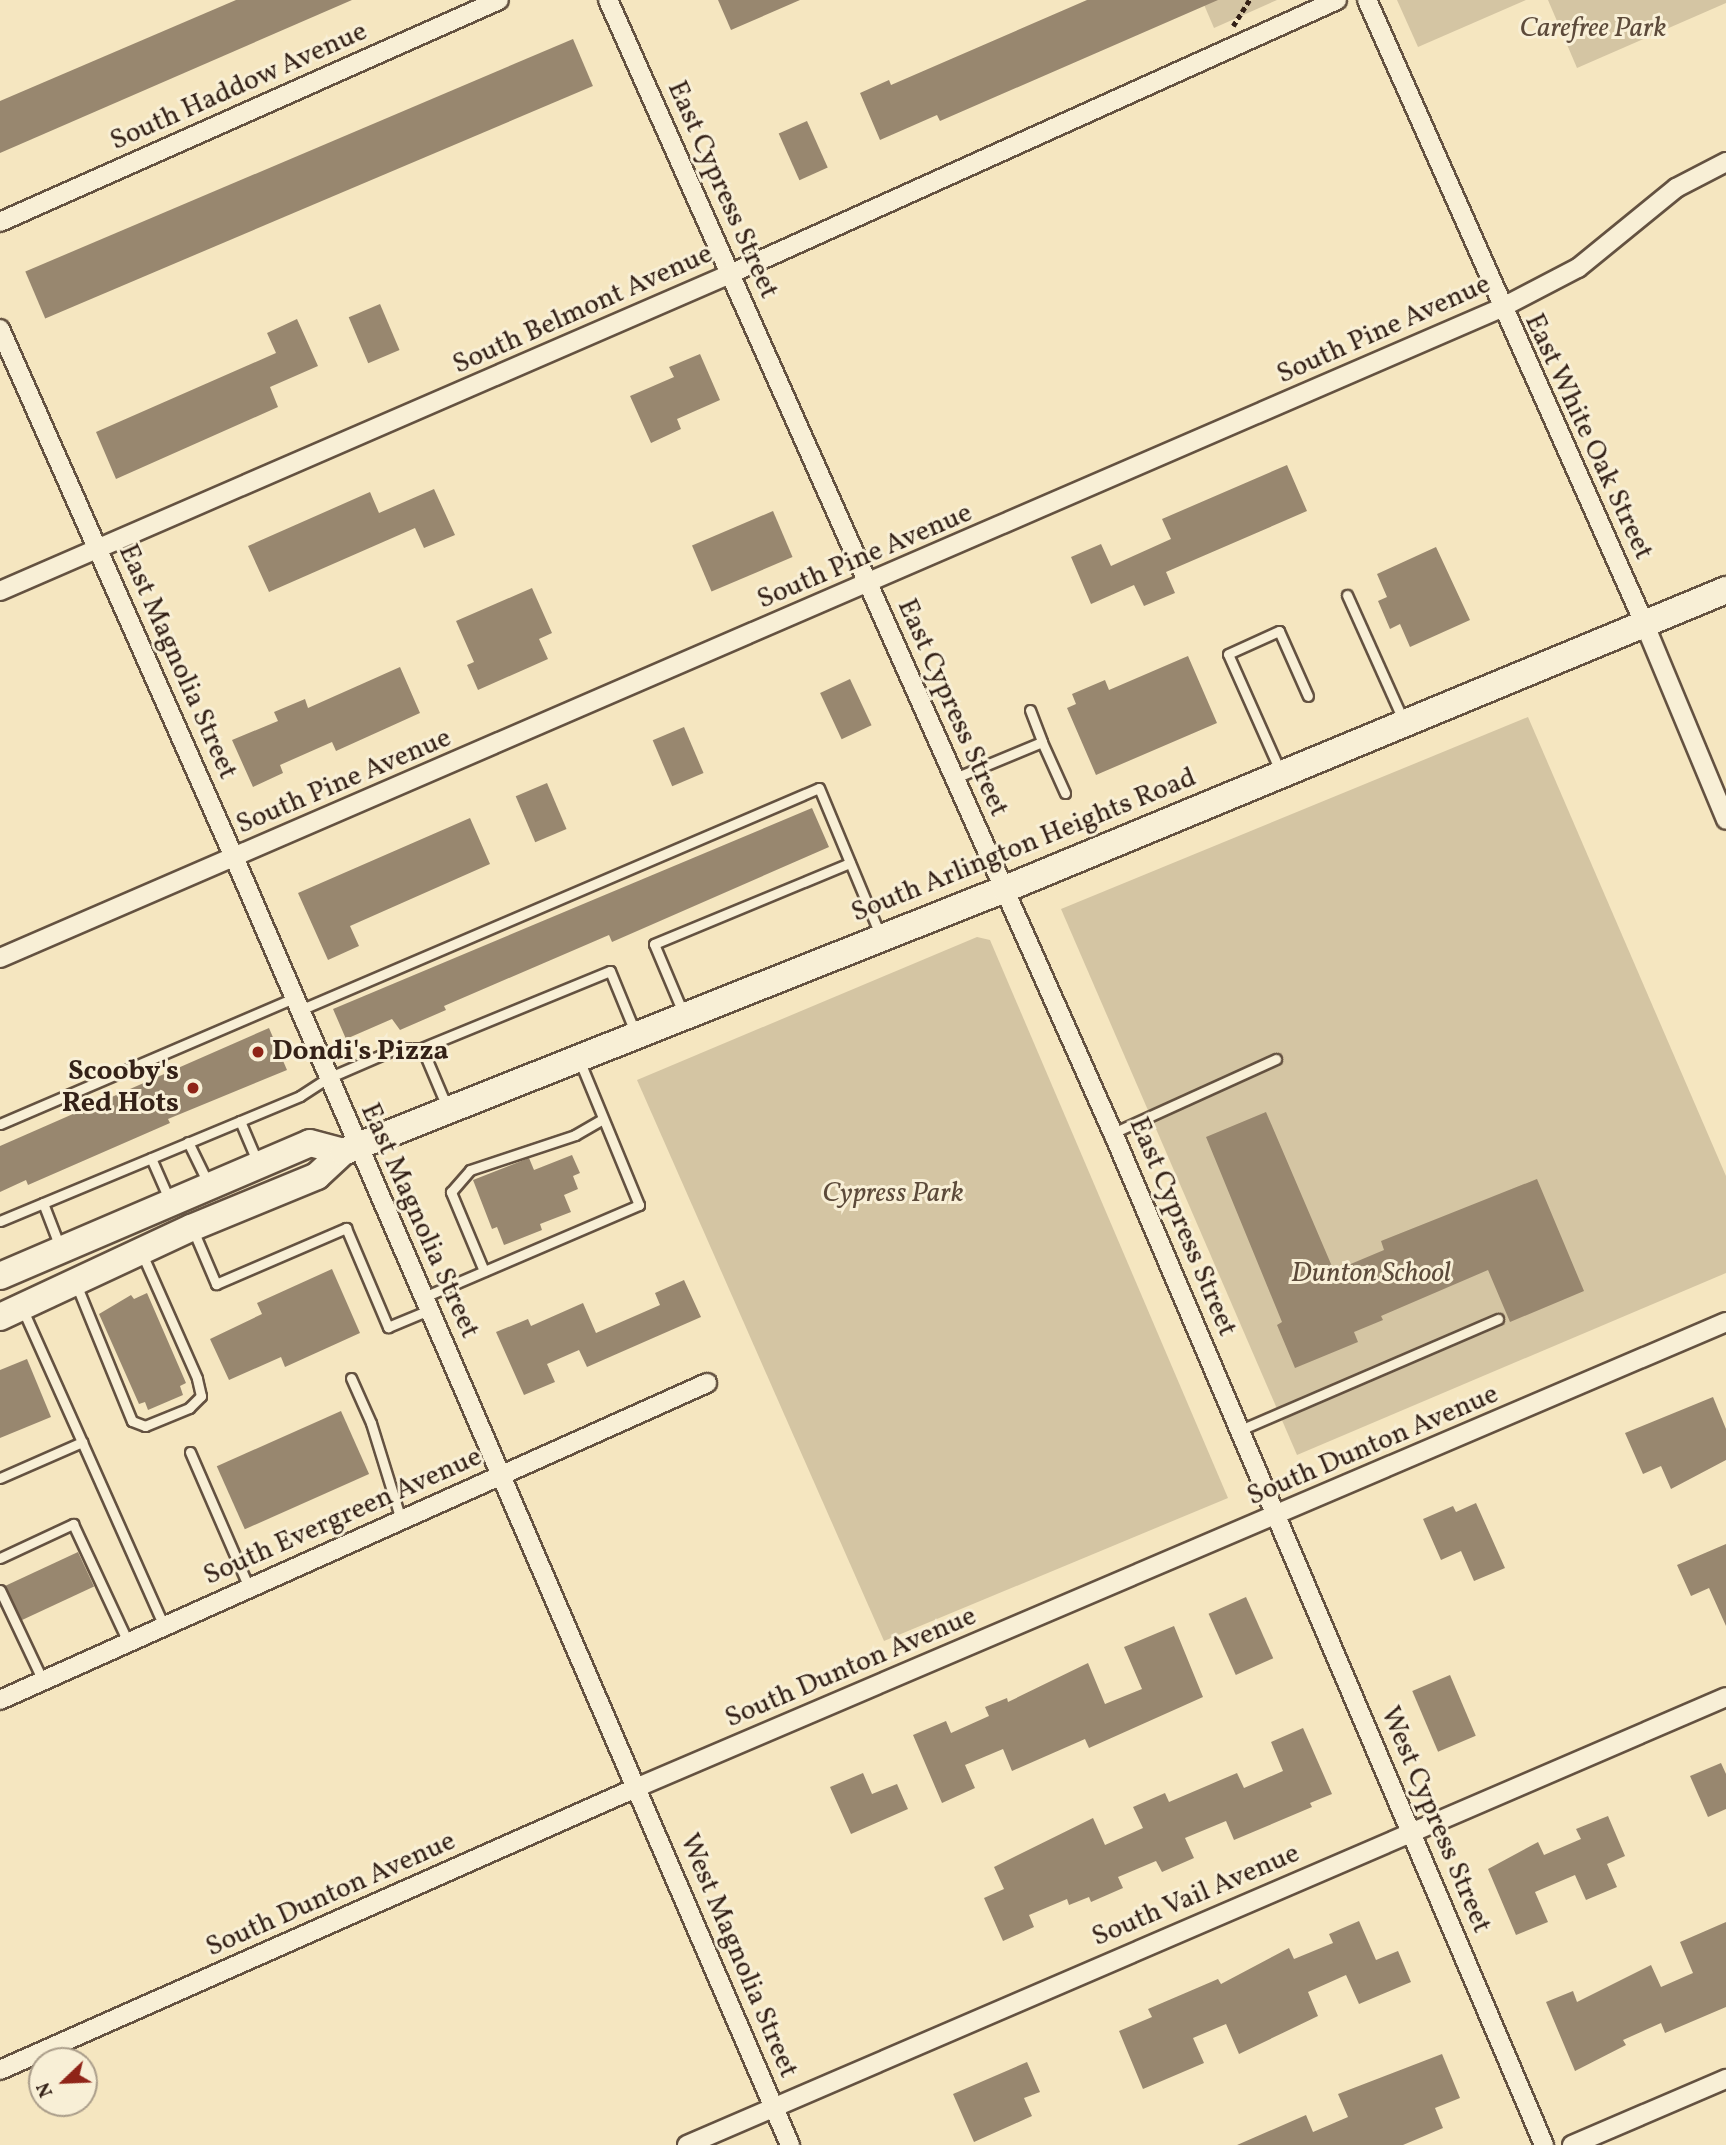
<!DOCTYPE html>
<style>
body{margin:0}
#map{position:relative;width:1726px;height:2145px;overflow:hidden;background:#f5e6c0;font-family:Vollkorn,serif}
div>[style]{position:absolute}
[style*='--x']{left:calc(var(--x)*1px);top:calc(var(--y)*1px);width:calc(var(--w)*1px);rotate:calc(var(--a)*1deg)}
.green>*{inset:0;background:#d4c5a3}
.building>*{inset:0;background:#98876f;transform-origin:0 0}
.path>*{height:4.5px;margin-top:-2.25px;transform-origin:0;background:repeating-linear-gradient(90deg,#342117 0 5px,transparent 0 8.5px)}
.roads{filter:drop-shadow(2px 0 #645241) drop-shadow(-2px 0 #645241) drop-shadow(0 2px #645241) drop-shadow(0 -2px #645241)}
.lane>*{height:9px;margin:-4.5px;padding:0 4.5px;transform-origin:4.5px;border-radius:4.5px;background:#f8efd6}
.street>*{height:18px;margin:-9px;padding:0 9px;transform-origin:9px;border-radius:9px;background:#f8efd6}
.secondary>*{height:26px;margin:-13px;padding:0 13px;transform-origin:13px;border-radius:13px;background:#f8efd6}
.dots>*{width:19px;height:19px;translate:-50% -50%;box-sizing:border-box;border:4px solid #f8efd6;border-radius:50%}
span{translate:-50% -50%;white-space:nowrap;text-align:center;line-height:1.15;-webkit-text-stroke:6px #f8efd6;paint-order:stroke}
.park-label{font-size:28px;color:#5c4a3a;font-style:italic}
.street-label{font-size:28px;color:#342117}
.poi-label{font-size:28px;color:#342117;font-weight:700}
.left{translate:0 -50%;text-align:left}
.right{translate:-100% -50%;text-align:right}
.north{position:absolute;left:28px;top:2047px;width:70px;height:70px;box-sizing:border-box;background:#f8efd6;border:2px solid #aa9d8a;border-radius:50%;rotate:247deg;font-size:19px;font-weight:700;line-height:28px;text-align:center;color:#342117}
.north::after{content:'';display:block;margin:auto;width:24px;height:32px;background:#8f2418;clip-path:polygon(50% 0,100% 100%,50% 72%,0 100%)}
</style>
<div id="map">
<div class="green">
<i style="clip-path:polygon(1202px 0,1277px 0,1214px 28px)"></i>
<i style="clip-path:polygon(1397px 0,1526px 0,1418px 47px)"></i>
<i style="clip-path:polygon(1548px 0,1726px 0,1726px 3px,1577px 68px)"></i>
<i style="clip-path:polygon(1528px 717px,1726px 1176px,1726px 1273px,1297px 1455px,1061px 909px)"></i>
<i style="clip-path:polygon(977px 937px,990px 940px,1228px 1498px,884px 1641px,637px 1080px)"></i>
</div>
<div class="building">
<i style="clip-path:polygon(236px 0,352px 0,0 153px,0 101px)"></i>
<i style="clip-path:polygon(718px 0,800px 0,731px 30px)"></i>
<i style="clip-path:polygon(1087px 0,1218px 0,940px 121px,937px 115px,880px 140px,860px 93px,889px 80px,891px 85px)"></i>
<i style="left:573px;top:39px;width:51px;height:595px;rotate:67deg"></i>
<i style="left:807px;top:121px;width:51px;height:31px;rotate:66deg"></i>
<i style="left:380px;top:304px;width:50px;height:34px;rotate:67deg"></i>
<i style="clip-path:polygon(297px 319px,318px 366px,270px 387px,278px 407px,116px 479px,96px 432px,276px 353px,267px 333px)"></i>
<i style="clip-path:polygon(700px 354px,720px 400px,677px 419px,681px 429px,651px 443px,630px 396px,674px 377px,669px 367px)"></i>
<i style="clip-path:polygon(1287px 465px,1307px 511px,1166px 572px,1175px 593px,1144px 606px,1134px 585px,1091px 604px,1071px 557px,1101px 544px,1111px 566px,1171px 539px,1162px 519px)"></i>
<i style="clip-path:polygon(434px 489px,455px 535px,424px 548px,415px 528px,269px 592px,248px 546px,370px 492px,379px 513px)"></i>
<i style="left:773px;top:511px;width:50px;height:88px;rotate:67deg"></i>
<i style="clip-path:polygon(1436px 547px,1470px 620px,1410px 647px,1400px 624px,1390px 629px,1378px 601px,1387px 597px,1377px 574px)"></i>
<i style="clip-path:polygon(532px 588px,552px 633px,539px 639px,548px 659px,478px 690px,467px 665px,474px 662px,456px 621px)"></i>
<i style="clip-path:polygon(1188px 656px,1217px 723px,1096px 775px,1067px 708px,1076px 704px,1072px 694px,1105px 680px,1109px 690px)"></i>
<i style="clip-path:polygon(400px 667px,420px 713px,336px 751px,332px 742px,280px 765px,283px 773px,253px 787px,232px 740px,278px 721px,274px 712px,305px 699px,308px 708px)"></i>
<i style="left:850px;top:679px;width:51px;height:33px;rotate:65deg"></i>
<i style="left:684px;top:727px;width:50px;height:34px;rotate:67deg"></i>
<i style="left:547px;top:783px;width:50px;height:34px;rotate:67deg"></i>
<i style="clip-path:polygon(812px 808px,829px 847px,612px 942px,609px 935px,444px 1006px,446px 1010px,400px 1030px,392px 1019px,346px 1039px,333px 1009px)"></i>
<i style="clip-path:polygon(470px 818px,490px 864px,350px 926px,359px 946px,328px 960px,298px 893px)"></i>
<i style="clip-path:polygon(269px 1028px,287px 1070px,168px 1119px,170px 1123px,28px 1185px,26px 1180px,0 1192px,0 1146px)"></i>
<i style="clip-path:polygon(1266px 1112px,1334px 1271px,1384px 1250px,1381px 1241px,1537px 1179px,1584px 1291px,1510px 1322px,1488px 1270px,1381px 1316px,1383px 1320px,1354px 1332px,1358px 1342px,1295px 1368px,1277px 1325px,1282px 1322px,1206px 1137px)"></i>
<i style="clip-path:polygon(572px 1155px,580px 1173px,573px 1176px,578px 1189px,564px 1195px,571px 1212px,540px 1224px,542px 1230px,504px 1245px,497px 1227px,492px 1229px,473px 1180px,529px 1158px,534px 1170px)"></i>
<i style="clip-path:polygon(332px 1269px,360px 1333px,285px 1367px,281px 1357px,229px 1380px,210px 1339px,262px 1314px,257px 1303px)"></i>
<i style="clip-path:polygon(684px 1280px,701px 1317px,587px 1367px,579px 1350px,547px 1364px,555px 1382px,524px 1395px,496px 1332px,528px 1319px,531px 1326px,583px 1303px,596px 1333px,660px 1305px,655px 1293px)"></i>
<i style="clip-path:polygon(147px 1293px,186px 1383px,180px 1386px,183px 1395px,148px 1410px,145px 1402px,139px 1404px,99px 1314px,131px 1295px,134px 1299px)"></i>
<i style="clip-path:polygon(27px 1359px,51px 1417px,0 1438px,0 1370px)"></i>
<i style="clip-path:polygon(1713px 1397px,1726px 1429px,1726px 1460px,1671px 1489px,1661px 1466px,1643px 1474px,1625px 1433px)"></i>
<i style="left:341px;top:1411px;width:69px;height:136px;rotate:66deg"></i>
<i style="clip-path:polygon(1476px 1503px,1505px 1568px,1474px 1581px,1461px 1551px,1441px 1560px,1423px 1519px,1453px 1506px,1456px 1512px)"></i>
<i style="clip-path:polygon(1726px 1544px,1726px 1626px,1709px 1588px,1691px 1596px,1677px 1565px)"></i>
<i style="left:78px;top:1552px;width:38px;height:80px;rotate:65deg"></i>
<i style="left:1246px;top:1597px;width:67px;height:41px;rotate:66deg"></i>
<i style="clip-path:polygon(1174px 1626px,1203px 1697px,1089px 1748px,1085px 1739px,1012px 1771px,1003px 1749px,965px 1765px,975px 1788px,942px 1803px,913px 1735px,946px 1721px,951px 1733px,989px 1716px,985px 1707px,1007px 1698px,1008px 1702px,1088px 1663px,1105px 1704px,1142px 1689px,1124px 1647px)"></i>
<i style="left:1450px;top:1675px;width:66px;height:41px;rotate:67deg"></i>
<i style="clip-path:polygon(1303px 1728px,1332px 1794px,1310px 1803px,1312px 1807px,1234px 1840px,1226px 1821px,1185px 1838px,1194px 1858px,1162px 1872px,1156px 1861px,1118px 1877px,1123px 1888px,1091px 1902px,1089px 1897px,1069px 1905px,1067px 1899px,1029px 1915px,1034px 1927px,1003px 1941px,984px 1898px,1004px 1889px,994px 1867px,1093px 1818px,1105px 1845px,1143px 1828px,1133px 1807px,1165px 1793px,1169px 1802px,1237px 1773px,1244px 1788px,1283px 1771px,1271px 1742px)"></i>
<i style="clip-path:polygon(1721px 1763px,1726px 1774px,1726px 1809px,1708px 1817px,1690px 1776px)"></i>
<i style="clip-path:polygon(863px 1773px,872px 1794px,897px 1784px,908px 1809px,851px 1834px,830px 1787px)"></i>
<i style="clip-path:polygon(1608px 1816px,1625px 1856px,1607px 1864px,1617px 1887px,1586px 1900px,1575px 1875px,1535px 1892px,1548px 1922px,1516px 1935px,1488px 1869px,1538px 1842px,1544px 1855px,1581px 1839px,1576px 1829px)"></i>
<i style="clip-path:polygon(1359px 1921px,1376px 1960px,1398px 1951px,1411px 1982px,1359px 2004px,1346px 1975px,1308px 1992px,1318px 2016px,1239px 2054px,1226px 2024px,1193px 2038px,1204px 2063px,1143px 2089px,1119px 2031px,1152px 2017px,1148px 2009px,1218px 1979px,1221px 1984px,1289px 1948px,1294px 1959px,1333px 1943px,1329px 1934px)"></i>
<i style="clip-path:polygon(1726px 1922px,1726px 2007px,1665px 2033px,1661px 2023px,1623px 2040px,1626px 2045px,1575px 2071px,1546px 2002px,1573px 1991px,1577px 2002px,1651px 1965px,1661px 1987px,1693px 1973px,1680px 1942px)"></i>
<i style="clip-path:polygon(1442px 2054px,1460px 2098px,1435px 2108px,1443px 2128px,1403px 2145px,1237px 2145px,1306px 2115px,1313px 2132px,1348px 2117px,1338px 2094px)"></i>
<i style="clip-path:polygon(1027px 2062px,1040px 2092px,1024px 2098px,1032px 2116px,974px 2142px,953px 2094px)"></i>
</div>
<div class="path">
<i style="--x:1233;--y:26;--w:31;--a:-58"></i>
</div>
<div class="roads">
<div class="lane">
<i style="--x:1347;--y:595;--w:139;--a:65.8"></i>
<i style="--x:1030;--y:710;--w:34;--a:69"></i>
<i style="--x:1281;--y:773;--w:130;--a:-114"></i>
<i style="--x:1228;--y:654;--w:56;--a:-24.3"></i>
<i style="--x:1279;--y:631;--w:71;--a:66"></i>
<i style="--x:955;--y:778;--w:94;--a:-22.5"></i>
<i style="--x:1042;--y:742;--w:56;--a:65.7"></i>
<i style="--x:300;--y:1010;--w:564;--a:-23.16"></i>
<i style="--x:819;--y:788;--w:161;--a:67.4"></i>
<i style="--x:684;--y:1015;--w:77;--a:-112.9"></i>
<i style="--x:654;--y:944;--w:212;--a:-22.5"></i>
<i style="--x:447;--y:1107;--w:64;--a:-113"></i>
<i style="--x:422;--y:1048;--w:203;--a:-22.3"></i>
<i style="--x:610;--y:971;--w:66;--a:67.7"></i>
<i style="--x:240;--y:1121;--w:43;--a:67"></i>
<i style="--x:0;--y:1124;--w:320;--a:-23.2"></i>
<i style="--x:1113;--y:1133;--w:179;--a:-24.4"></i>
<i style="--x:188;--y:1142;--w:46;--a:64"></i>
<i style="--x:151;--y:1158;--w:45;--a:66.3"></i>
<i style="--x:43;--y:1203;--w:47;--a:68.9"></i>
<i style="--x:0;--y:1221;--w:325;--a:-22.6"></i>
<i style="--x:300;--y:1096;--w:33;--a:-33"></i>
<i style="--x:328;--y:1078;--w:73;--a:-23.4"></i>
<i style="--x:395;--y:1049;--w:27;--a:-2"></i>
<i style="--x:193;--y:1230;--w:59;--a:66.9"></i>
<i style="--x:216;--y:1284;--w:142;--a:-23.3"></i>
<i style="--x:346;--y:1228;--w:108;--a:67"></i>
<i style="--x:388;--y:1327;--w:44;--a:-22.5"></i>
<i style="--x:484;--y:1271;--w:86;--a:-112.7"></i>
<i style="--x:451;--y:1192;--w:29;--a:-49"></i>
<i style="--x:470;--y:1170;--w:111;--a:-18.4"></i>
<i style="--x:575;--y:1135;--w:32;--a:-30"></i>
<i style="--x:76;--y:1284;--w:148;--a:67.8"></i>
<i style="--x:132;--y:1421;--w:14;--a:21"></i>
<i style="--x:145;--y:1426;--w:48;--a:-22.2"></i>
<i style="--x:189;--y:1408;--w:17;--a:-45"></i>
<i style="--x:201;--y:1396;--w:18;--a:-103"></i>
<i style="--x:197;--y:1378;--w:136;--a:-113.9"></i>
<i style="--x:424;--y:1297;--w:234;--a:-23.2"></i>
<i style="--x:639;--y:1205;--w:155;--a:-112.4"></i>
<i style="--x:351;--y:1378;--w:49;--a:66"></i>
<i style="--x:371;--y:1423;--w:102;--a:72.8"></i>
<i style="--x:1240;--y:1430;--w:281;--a:-23.3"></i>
<i style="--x:82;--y:1442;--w:201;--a:66"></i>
<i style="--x:190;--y:1452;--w:148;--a:66.5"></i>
<i style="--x:0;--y:1478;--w:90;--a:-23.7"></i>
<i style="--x:82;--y:1442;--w:147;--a:-114.1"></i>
<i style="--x:0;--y:1558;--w:81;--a:-25"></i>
<i style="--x:73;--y:1524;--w:130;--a:65"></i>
<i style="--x:0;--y:1590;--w:101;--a:64.7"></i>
</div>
<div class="street">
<i style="--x:608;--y:0;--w:1240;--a:65.98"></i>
<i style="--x:1113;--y:1133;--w:1100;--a:66.93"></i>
<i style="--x:1367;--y:0;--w:684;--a:66.02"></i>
<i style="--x:1645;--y:625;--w:211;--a:67.4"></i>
<i style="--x:0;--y:222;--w:546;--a:-23.98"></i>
<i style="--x:0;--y:329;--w:578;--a:66.1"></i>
<i style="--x:234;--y:857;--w:1403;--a:66.65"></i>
<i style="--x:0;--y:591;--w:796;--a:-23.47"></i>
<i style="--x:730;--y:274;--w:666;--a:-24.29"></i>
<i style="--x:0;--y:958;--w:1636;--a:-23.41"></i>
<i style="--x:1501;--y:308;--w:87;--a:-27.5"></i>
<i style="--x:1578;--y:268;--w:127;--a:-39.2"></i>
<i style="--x:1676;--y:188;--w:56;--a:-27.5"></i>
<i style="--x:0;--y:1700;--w:775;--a:-24.15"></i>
<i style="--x:0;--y:2070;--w:698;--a:-23.92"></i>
<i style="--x:638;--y:1787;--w:1183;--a:-23.14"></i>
<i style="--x:687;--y:2145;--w:1131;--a:-23.32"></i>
<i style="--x:1572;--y:2145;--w:168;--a:-23.2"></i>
</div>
<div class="secondary">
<i style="--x:0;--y:1276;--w:337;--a:-23.2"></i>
<i style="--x:310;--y:1143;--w:34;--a:15"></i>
<i style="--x:0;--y:1317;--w:211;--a:-25"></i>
<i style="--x:191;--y:1228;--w:136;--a:-22.4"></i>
<i style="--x:317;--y:1176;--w:35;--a:-43"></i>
<i style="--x:343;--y:1152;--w:712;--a:-21.67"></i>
<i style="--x:1005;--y:889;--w:781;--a:-22.52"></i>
</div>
</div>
<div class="dots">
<i style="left:258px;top:1052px;background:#8f2418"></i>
<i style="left:193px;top:1088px;background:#8f2418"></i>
</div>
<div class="park-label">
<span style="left:1593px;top:29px">Carefree Park</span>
<span style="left:893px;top:1194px">Cypress Park</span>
<span style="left:1371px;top:1274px">Dunton School</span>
</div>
<div class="street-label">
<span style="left:239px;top:87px;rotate:-24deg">South Haddow Avenue</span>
<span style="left:722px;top:190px;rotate:66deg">East Cypress Street</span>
<span style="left:583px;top:310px;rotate:-24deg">South Belmont Avenue</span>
<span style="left:1384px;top:330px;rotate:-24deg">South Pine Avenue</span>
<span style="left:1588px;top:437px;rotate:65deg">East White Oak Street</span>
<span style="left:865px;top:557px;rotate:-23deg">South Pine Avenue</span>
<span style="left:177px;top:662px;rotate:66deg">East Magnolia Street</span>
<span style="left:952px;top:708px;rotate:66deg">East Cypress Street</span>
<span style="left:344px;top:782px;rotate:-23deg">South Pine Avenue</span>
<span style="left:1024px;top:846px;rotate:-22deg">South Arlington Heights Road</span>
<span style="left:419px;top:1221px;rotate:66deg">East Magnolia Street</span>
<span style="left:1182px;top:1227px;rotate:67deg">East Cypress Street</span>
<span style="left:1373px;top:1446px;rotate:-23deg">South Dunton Avenue</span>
<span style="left:343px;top:1517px;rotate:-24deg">South Evergreen Avenue</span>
<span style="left:851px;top:1668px;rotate:-23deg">South Dunton Avenue</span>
<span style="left:1435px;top:1820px;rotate:67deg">West Cypress Street</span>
<span style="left:331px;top:1895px;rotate:-24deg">South Dunton Avenue</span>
<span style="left:1196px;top:1896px;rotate:-23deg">South Vail Avenue</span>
<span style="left:738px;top:1956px;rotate:67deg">West Magnolia Street</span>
</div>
<div class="poi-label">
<span class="left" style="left:272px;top:1052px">Dondi's Pizza</span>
<span class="right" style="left:179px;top:1088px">Scooby's<br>Red Hots</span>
</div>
<div class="north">N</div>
</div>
